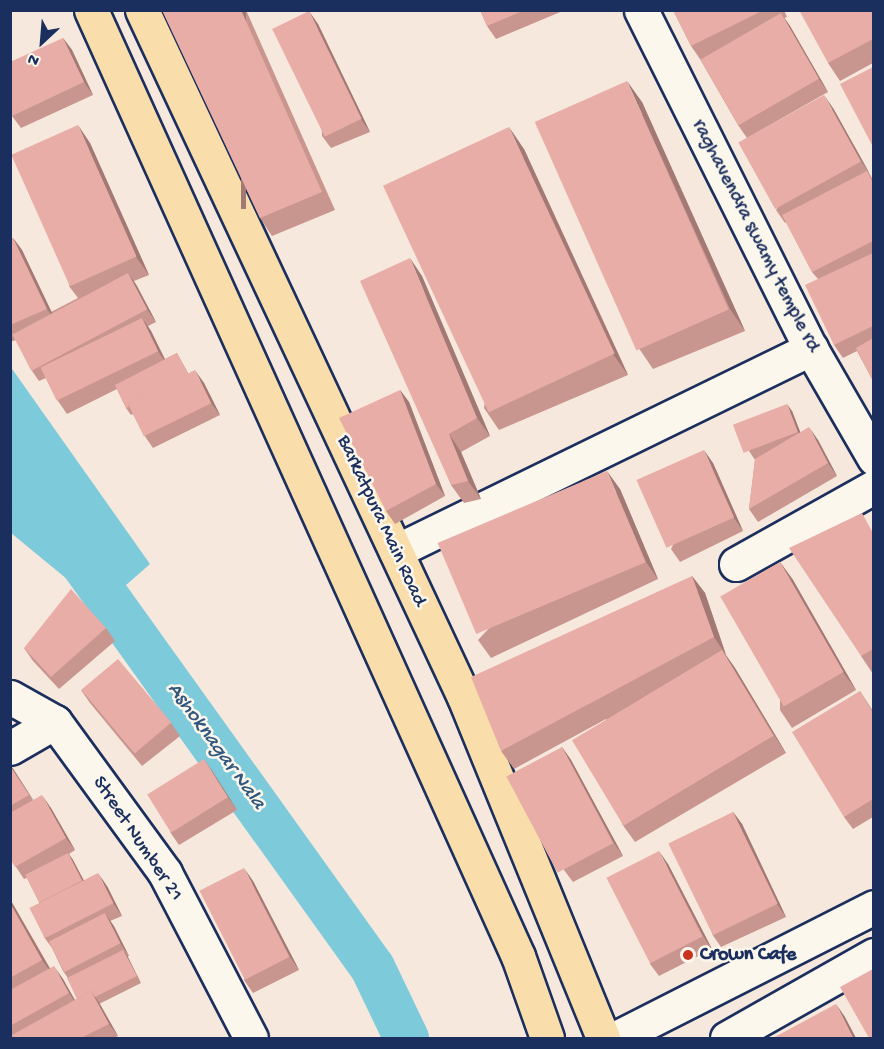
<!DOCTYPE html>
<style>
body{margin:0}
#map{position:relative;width:884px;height:1049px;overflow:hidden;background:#f7e8de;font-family:"Gochi Hand",sans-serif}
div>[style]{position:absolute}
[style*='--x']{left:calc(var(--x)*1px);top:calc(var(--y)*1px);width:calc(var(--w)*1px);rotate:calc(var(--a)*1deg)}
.water>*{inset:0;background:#7ccada}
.canal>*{height:45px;margin:-22.5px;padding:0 22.5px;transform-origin:22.5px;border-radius:22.5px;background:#7ccada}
.roads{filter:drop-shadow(2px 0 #1b2f5e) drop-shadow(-2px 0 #1b2f5e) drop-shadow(0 2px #1b2f5e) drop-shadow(0 -2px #1b2f5e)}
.minor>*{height:33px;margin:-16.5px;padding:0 16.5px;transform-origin:16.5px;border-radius:16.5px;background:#fbf7ec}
.tertiary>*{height:33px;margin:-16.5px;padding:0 16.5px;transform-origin:16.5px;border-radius:16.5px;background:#fbf7ec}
.primary>*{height:33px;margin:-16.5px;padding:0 16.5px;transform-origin:16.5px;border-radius:16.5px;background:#f9deab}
.wall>*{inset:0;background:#c8958f}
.shaded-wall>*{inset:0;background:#a27974;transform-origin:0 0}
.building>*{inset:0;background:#e8ada6;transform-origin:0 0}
.dots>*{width:16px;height:16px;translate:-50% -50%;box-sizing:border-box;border:3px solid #fbf7ec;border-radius:50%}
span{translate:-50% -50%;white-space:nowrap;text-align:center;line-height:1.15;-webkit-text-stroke:5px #fbf7ec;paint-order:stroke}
.street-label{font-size:20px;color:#1b2f5e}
.poi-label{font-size:20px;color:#1b2f5e;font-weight:700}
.left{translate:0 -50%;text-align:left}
.water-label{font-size:21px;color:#33567d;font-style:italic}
.frame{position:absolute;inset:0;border:12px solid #1b2f5e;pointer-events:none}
.north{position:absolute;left:12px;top:12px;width:60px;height:60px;-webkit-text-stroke:4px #fbf7ec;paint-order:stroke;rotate:206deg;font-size:16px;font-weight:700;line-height:24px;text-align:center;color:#1b2f5e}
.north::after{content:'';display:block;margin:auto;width:21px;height:27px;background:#1b2f5e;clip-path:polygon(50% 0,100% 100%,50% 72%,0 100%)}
</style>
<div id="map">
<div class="water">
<i style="clip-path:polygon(10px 366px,150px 564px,101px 607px,11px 533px)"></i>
</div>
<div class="canal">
<i style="--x:10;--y:462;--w:621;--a:54.37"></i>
<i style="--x:372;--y:967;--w:79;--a:64.4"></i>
</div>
<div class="roads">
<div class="minor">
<i style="--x:641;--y:10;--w:379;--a:63.4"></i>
<i style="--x:811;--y:349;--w:126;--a:60"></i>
<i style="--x:396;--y:551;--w:462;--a:-26"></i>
<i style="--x:736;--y:564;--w:158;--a:-29.2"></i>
<i style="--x:10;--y:748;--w:52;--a:-30"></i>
</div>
<div class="tertiary">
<i style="--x:10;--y:697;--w:51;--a:29.1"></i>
<i style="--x:55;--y:722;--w:187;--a:53.9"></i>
<i style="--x:165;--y:873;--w:186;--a:62.5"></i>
<i style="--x:616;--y:1038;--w:289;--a:-26.9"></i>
<i style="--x:727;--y:1038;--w:169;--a:-29.5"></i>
</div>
<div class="primary">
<i style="--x:91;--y:10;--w:1038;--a:65.71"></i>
<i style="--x:518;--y:956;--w:87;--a:70.5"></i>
<i style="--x:142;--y:10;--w:759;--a:64.89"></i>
<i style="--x:464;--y:697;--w:368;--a:67.8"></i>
</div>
</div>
<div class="wall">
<i style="clip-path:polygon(162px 10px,246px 10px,335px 210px,272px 236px,260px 218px)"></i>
<i style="clip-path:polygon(480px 10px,565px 10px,496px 39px,487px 26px)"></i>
<i style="clip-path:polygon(673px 10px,784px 10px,787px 17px,784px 18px,790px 26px,828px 92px,747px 138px,738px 125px,700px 59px,691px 46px)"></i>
<i style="clip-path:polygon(873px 10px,873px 63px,840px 81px,828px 63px)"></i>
<i style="clip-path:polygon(318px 24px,370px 132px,331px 148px,322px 136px)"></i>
<i style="clip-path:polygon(63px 38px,72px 50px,93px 95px,21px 128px,12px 116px)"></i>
<i style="clip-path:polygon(642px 102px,745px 331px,653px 369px,638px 347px)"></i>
<i style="clip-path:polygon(833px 108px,873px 180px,873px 381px,857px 351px,843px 358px,834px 345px,818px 279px,812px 272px,786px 222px,785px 223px,776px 210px)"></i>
<i style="clip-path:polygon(90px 143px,149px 275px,134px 281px,156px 322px,148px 326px,151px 331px,165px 359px,177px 353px,188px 373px,204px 383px,220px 415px,153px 448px,144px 435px,133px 414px,131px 415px,126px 408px,117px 389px,67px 414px,58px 401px,46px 378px,39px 381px,30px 368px,16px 340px,10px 342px,10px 239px,13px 238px,22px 250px,51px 312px,78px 298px,69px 286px)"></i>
<i style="clip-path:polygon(524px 149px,628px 375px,499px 430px,484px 408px)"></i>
<i style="clip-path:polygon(422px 276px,490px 436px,461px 452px,481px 499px,464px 503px,451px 485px)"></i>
<i style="clip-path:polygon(400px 390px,409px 402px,445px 496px,395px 524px,386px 511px)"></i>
<i style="clip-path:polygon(792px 411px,800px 432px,818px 440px,837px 476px,758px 522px,749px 509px,755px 460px,735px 430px)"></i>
<i style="clip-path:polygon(713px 463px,743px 531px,680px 562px,671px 549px)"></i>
<i style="clip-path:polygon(620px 489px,658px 579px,491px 658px,478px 640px)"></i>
<i style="clip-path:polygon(873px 530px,873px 674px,861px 656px)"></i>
<i style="clip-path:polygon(780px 562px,793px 580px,856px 690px,792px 728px,780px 710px)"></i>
<i style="clip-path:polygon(692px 576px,705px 593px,726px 655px,735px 668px,786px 753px,635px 842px,622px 824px,606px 719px,514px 769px,501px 751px)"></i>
<i style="clip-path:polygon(106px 628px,115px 641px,59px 689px,33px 661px,24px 648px)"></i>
<i style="clip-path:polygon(81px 690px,171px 723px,180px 736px,142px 766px,90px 703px)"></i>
<i style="clip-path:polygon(860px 691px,873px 711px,873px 817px,853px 829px,844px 817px)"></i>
<i style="clip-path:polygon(562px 747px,571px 760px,623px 856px,573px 882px,564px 870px)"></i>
<i style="clip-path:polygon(204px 759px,237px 810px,179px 845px,170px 832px)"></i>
<i style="clip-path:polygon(10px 764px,33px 800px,51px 808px,75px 850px,69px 854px,73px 860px,83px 880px,107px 886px,122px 916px,110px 921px,129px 956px,127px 957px,141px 983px,99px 1004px,118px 1036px,114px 1038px,12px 1038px,10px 1037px,10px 899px,50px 968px,63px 979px,75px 1000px,77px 999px,68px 978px,63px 971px,52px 948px,44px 937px,39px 902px,27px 878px,24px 879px,10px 858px)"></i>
<i style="clip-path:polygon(733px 812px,742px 824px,786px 917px,721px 947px,712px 934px)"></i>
<i style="clip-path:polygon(668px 864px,712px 949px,659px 976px,650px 964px)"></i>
<i style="clip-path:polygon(253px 881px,299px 970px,253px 993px,244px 980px)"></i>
</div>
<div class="shaded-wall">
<i style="left:241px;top:10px;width:5px;height:199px"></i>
<i style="clip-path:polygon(309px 11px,318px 24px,370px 132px,361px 119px)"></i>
<i style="clip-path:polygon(781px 13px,790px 26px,828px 92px,819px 79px)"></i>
<i style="clip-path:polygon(63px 38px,72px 50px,93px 95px,84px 82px)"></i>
<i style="clip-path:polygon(627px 81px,642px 102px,745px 331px,730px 309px)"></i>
<i style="clip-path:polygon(824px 95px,833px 108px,870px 174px,861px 161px)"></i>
<i style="clip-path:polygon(78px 125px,90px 143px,149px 275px,136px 257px)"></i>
<i style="clip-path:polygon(509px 127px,524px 149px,628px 375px,613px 354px)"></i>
<i style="clip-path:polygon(13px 238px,22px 250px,56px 321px,47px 309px)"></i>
<i style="clip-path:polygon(410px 258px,422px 276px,490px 436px,477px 418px)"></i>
<i style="clip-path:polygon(128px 273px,137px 286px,156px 322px,147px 309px)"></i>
<i style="clip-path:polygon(142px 318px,151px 331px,167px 364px,158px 351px)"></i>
<i style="clip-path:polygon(195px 370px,204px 383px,220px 415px,211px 403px)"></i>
<i style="clip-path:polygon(400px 390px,409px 402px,445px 496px,436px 484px)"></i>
<i style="clip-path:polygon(787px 404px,792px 411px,803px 439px,798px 432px)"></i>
<i style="clip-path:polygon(809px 427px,818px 440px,837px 476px,828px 463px)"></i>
<i style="clip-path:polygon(449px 434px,461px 452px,481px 499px,468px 481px)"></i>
<i style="clip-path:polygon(704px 450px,713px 463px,743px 531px,734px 518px)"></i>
<i style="clip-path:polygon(607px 471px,620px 489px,658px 579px,646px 562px)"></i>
<i style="clip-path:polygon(780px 562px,793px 580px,856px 690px,843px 672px)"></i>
<i style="clip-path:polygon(692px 576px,705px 593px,726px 655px,714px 637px)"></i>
<i style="clip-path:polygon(722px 650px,735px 668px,786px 753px,774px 735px)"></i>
<i style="clip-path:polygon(562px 747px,571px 760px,623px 856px,614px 843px)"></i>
<i style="clip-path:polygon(204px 759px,213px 772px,237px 810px,228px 797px)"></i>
<i style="clip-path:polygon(10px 764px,38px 807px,10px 766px)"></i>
<i style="clip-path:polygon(42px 795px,51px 808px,75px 850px,66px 838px)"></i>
<i style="clip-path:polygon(733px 812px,742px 824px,786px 917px,777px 904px)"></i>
<i style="clip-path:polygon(659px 851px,668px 864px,712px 949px,703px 936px)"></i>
<i style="clip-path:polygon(68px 853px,73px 860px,89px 890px,84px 884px)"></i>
<i style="clip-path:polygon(244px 868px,253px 881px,299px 970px,290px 957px)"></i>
<i style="clip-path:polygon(98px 873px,107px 886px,122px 916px,113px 903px)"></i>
<i style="clip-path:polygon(10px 899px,55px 978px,42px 960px,10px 903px)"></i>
<i style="clip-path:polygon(105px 913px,114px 926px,129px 956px,120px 943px)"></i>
<i style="clip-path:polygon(123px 950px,128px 957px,141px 983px,137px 976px)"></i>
<i style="clip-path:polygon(54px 966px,63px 979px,78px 1006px,69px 993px)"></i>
<i style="clip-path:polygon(91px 991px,100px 1004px,118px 1036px,109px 1024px)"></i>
<i style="clip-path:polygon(836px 1004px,845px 1017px,856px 1038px,853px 1038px)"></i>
</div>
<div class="building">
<i style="clip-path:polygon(162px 10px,241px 10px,322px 192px,260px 218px)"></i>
<i style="clip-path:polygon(480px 10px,525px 10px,487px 26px)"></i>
<i style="clip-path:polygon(673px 10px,764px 10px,691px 46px)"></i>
<i style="clip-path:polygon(799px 10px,873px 10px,873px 39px,828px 63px)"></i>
<i style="left:309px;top:11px;width:120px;height:41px;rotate:64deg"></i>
<i style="left:781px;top:13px;width:76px;height:93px;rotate:60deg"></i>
<i style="clip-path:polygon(63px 38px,84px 82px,12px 116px,10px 112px,10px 62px)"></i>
<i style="clip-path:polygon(873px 67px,873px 145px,872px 145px,840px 84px)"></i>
<i style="left:627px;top:81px;width:250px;height:101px;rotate:66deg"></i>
<i style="left:824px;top:95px;width:76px;height:98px;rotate:61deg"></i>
<i style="left:78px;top:125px;width:144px;height:73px;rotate:66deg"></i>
<i style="left:509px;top:127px;width:250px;height:139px;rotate:65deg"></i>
<i style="clip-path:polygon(867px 171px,873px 183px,873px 241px,812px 272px,782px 215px)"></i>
<i style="clip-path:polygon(13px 238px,47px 309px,10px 325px,10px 239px)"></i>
<i style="clip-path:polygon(873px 253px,873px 326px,834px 345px,805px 285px)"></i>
<i style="clip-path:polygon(410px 258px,477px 418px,449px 434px,468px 481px,451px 485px,360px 281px)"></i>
<i style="left:128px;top:273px;width:41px;height:131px;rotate:62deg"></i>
<i style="left:142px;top:318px;width:37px;height:113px;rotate:64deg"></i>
<i style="clip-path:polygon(873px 338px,873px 381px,856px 348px)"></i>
<i style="clip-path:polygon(177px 353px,188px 374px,128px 403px,129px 407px,126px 408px,115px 385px)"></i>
<i style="left:195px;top:370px;width:37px;height:75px;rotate:64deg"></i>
<i style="clip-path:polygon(400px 390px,436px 484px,386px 511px,339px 418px)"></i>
<i style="left:787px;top:404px;width:30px;height:58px;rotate:69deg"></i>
<i style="clip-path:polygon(809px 427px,828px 463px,749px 509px,755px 459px)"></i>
<i style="left:704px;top:450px;width:74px;height:74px;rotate:66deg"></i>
<i style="left:607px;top:471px;width:99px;height:184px;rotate:67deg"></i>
<i style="clip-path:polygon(862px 513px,873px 533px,873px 649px,861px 656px,789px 548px)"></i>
<i style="left:780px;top:562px;width:127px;height:69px;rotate:60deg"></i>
<i style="clip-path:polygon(692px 576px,714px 637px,501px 751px,471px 677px)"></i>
<i style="clip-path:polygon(71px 589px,106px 628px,51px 677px,24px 648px)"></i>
<i style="left:722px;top:650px;width:100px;height:175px;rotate:59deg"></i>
<i style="left:118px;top:659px;width:83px;height:48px;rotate:50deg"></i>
<i style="clip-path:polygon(860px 691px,873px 713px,873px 799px,844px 817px,792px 732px)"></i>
<i style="left:562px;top:747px;width:109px;height:63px;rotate:62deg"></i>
<i style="left:204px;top:759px;width:45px;height:67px;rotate:58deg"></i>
<i style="clip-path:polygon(10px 766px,29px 795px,10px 806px)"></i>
<i style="clip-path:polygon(42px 795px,66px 838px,15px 867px,10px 858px,10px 813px)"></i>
<i style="left:733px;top:812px;width:102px;height:72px;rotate:64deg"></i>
<i style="left:659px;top:851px;width:96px;height:59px;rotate:63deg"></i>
<i style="left:68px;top:853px;width:31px;height:48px;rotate:63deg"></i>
<i style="left:244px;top:868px;width:100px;height:50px;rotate:63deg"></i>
<i style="left:98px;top:873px;width:34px;height:77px;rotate:63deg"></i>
<i style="clip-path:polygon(10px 903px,42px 960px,10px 978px)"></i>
<i style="left:105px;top:913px;width:34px;height:63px;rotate:63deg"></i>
<i style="clip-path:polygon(123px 950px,137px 976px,95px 997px,91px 991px,77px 999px,67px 978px)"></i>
<i style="clip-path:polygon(54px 966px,69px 993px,10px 1026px,10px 990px)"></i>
<i style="clip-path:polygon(873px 969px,873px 1038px,869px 1038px,840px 987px)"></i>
<i style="clip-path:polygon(91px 991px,109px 1024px,81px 1038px,13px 1038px,12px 1035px)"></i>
<i style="clip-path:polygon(836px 1004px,853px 1038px,773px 1038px)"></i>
</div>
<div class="dots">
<i style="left:688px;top:955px;background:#c8321e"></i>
</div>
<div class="street-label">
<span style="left:755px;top:236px;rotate:63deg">raghavendra swamy temple rd</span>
<span style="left:381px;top:521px;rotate:65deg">Barkatpura Main Road</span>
<span style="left:137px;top:839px;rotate:56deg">Street Number 21</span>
</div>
<div class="poi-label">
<span class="left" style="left:700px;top:955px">Crown Cafe</span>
</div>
<div class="water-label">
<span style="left:215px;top:747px;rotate:54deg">Ashoknagar Nala</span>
</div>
<div class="frame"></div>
<div class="north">N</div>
</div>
